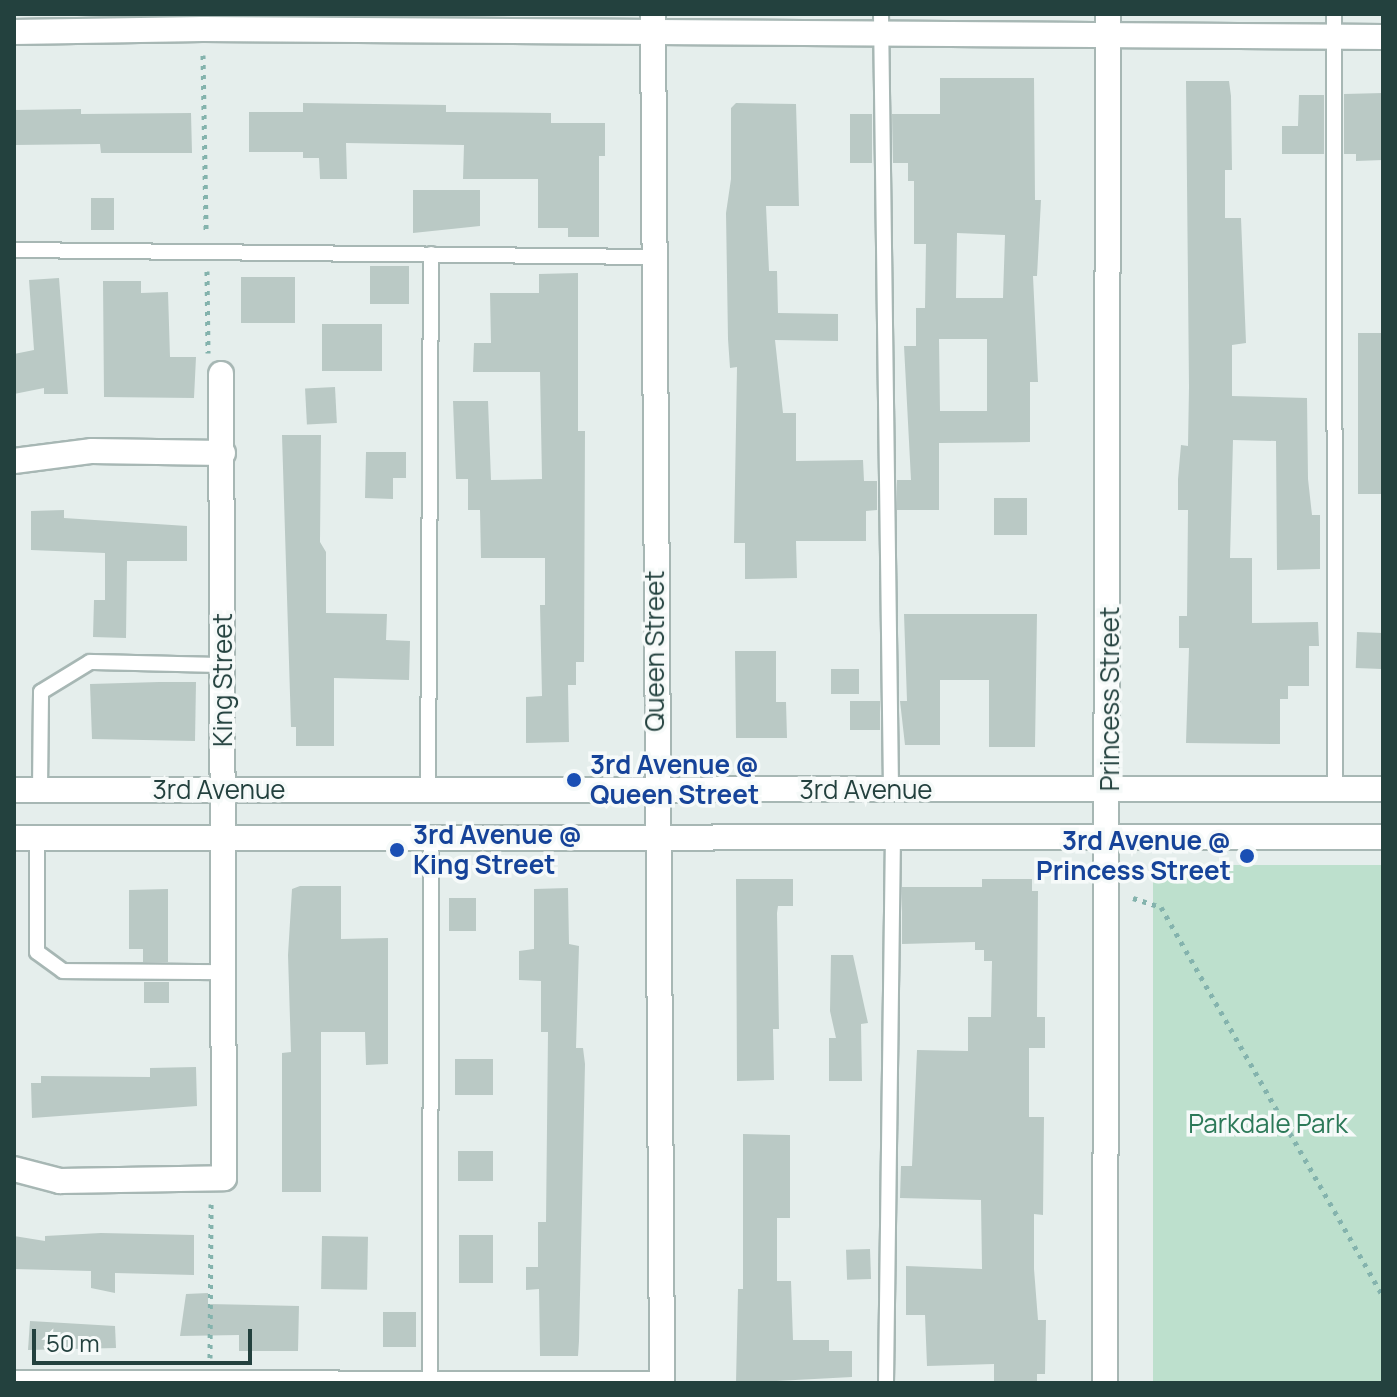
<!DOCTYPE html>
<style>
body{margin:0}
#map{position:relative;width:1397px;height:1397px;overflow:hidden;background:#e5eeec;font-family:Manrope,sans-serif}
div>[style]{position:absolute}
[style*='--x']{left:calc(var(--x)*1px);top:calc(var(--y)*1px);width:calc(var(--w)*1px);rotate:calc(var(--a)*1deg)}
.green>*{inset:0;background:#bde0cd;transform-origin:0 0}
.building>*{inset:0;background:#bac9c5;transform-origin:0 0}
.path>*{height:5px;margin-top:-2.5px;transform-origin:0;background:repeating-linear-gradient(90deg,#84b3ad 0 4px,transparent 0 10px)}
.roads{filter:drop-shadow(2px 0 #a7b7b4) drop-shadow(-2px 0 #a7b7b4) drop-shadow(0 2px #a7b7b4) drop-shadow(0 -2px #a7b7b4)}
.service>*{height:14px;margin:-7px;padding:0 7px;transform-origin:7px;border-radius:7px;background:#fff}
.minor>*{height:24px;margin:-12px;padding:0 12px;transform-origin:12px;border-radius:12px;background:#fff}
.dots>*{width:22px;height:22px;translate:-50% -50%;box-sizing:border-box;border:4px solid #f6faf9;border-radius:50%}
span{translate:-50% -50%;white-space:nowrap;text-align:center;line-height:1.15;-webkit-text-stroke:7px #f6faf9;paint-order:stroke}
.street-label{font-size:26px;color:#23413e}
.transit-label{font-size:26px;color:#164399;font-weight:700}
.left{translate:0 -50%;text-align:left}
.right{translate:-100% -50%;text-align:right}
.park-label{font-size:26px;color:#2c7958}
.frame{position:absolute;inset:0;border:16px solid #23413e;pointer-events:none}
.scale{position:absolute;left:32px;top:1329px;width:220px;height:36px;box-sizing:border-box;border:4px solid #23413e;border-top:0;padding-left:10px;font-size:24px;line-height:28px;white-space:nowrap;color:#23413e;-webkit-text-stroke:6px #f6faf9;paint-order:stroke}
</style>
<div id="map">
<div class="green">
<i style="left:1153px;top:865px;width:230px;height:518px"></i>
</div>
<div class="building">
<i style="clip-path:polygon(evenodd,940px 78px,1034px 78px,1035px 200px,1041px 200px,1037px 276px,1033px 276px,1038px 382px,1030px 382px,1030px 442px,939px 443px,939px 510px,897px 510px,897px 480px,911px 480px,904px 346px,916px 346px,916px 308px,925px 308px,926px 244px,914px 244px,914px 181px,908px 181px,908px 163px,893px 163px,892px 114px,940px 114px,940px 78px,957px 233px,1005px 235px,1003px 298px,956px 298px,957px 233px,940px 78px,939px 339px,987px 339px,987px 411px,940px 411px,939px 339px)"></i>
<i style="clip-path:polygon(1186px 81px,1229px 81px,1231px 96px,1232px 170px,1225px 170px,1225px 218px,1241px 218px,1246px 343px,1232px 345px,1232px 396px,1307px 398px,1308px 479px,1312px 515px,1320px 515px,1320px 569px,1277px 570px,1276px 441px,1233px 440px,1230px 558px,1252px 558px,1252px 623px,1318px 622px,1319px 646px,1309px 646px,1309px 686px,1288px 686px,1288px 699px,1280px 699px,1280px 744px,1186px 743px,1189px 648px,1179px 648px,1179px 616px,1187px 616px,1188px 510px,1178px 510px,1178px 479px,1181px 445px,1188px 446px,1189px 387px)"></i>
<i style="clip-path:polygon(1383px 93px,1383px 160px,1356px 161px,1356px 154px,1344px 154px,1344px 94px)"></i>
<i style="clip-path:polygon(1299px 95px,1324px 95px,1324px 154px,1282px 154px,1282px 126px,1298px 126px)"></i>
<i style="clip-path:polygon(303px 103px,446px 105px,446px 112px,551px 113px,551px 123px,605px 123px,605px 156px,599px 156px,599px 237px,568px 237px,568px 228px,538px 228px,538px 179px,463px 179px,464px 145px,346px 143px,347px 179px,320px 179px,319px 158px,303px 158px,303px 152px,249px 152px,249px 112px,303px 112px)"></i>
<i style="clip-path:polygon(736px 103px,796px 104px,799px 206px,766px 206px,769px 271px,777px 271px,778px 313px,838px 314px,838px 341px,775px 340px,783px 413px,796px 413px,796px 461px,863px 460px,864px 481px,877px 481px,877px 510px,866px 511px,866px 541px,796px 541px,797px 578px,745px 579px,745px 543px,734px 543px,737px 367px,730px 368px,728px 339px,726px 213px,731px 179px,731px 108px)"></i>
<i style="clip-path:polygon(81px 109px,81px 114px,191px 113px,192px 153px,101px 153px,100px 144px,14px 145px,14px 110px)"></i>
<i style="left:850px;top:114px;width:22px;height:49px"></i>
<i style="clip-path:polygon(413px 190px,480px 190px,480px 226px,413px 233px)"></i>
<i style="left:91px;top:198px;width:23px;height:32px"></i>
<i style="left:370px;top:266px;width:39px;height:38px"></i>
<i style="clip-path:polygon(578px 273px,578px 431px,585px 431px,584px 662px,576px 662px,576px 685px,568px 685px,569px 742px,526px 743px,526px 697px,542px 696px,540px 605px,545px 605px,545px 558px,481px 558px,480px 510px,468px 510px,468px 479px,456px 479px,453px 401px,488px 401px,491px 480px,542px 479px,540px 372px,473px 372px,474px 343px,491px 343px,490px 293px,539px 293px,539px 274px)"></i>
<i style="left:241px;top:277px;width:54px;height:46px"></i>
<i style="clip-path:polygon(59px 278px,68px 394px,44px 394px,44px 388px,14px 394px,14px 354px,34px 350px,29px 280px)"></i>
<i style="clip-path:polygon(103px 281px,141px 281px,141px 293px,168px 292px,170px 357px,196px 357px,194px 398px,104px 397px)"></i>
<i style="left:322px;top:324px;width:60px;height:47px"></i>
<i style="left:1358px;top:333px;width:25px;height:161px"></i>
<i style="left:335px;top:387px;width:36px;height:30px;rotate:87deg"></i>
<i style="clip-path:polygon(282px 435px,321px 435px,320px 542px,326px 552px,326px 613px,387px 614px,386px 640px,410px 641px,409px 680px,334px 678px,334px 746px,296px 746px,296px 727px,291px 727px)"></i>
<i style="clip-path:polygon(366px 452px,406px 452px,406px 478px,393px 478px,393px 499px,365px 498px)"></i>
<i style="left:1027px;top:498px;width:37px;height:33px;rotate:90deg"></i>
<i style="clip-path:polygon(64px 510px,64px 518px,187px 526px,187px 561px,127px 561px,126px 638px,93px 637px,94px 600px,105px 600px,105px 553px,31px 550px,31px 511px)"></i>
<i style="clip-path:polygon(904px 614px,1037px 614px,1035px 747px,989px 747px,989px 680px,940px 680px,940px 745px,905px 745px,900px 701px,907px 701px)"></i>
<i style="left:1357px;top:632px;width:26px;height:36px;rotate:2deg"></i>
<i style="clip-path:polygon(735px 651px,776px 651px,776px 702px,786px 702px,787px 738px,736px 738px)"></i>
<i style="left:831px;top:669px;width:28px;height:25px"></i>
<i style="clip-path:polygon(159px 682px,196px 682px,195px 741px,92px 739px,90px 684px)"></i>
<i style="left:850px;top:701px;width:30px;height:29px"></i>
<i style="clip-path:polygon(736px 879px,793px 879px,793px 906px,778px 906px,777px 913px,779px 1029px,773px 1029px,774px 1080px,737px 1081px)"></i>
<i style="clip-path:polygon(982px 879px,1032px 879px,1032px 891px,1038px 891px,1037px 1017px,1045px 1017px,1045px 1048px,1029px 1048px,1029px 1117px,1044px 1117px,1043px 1215px,1034px 1214px,1034px 1269px,1038px 1320px,1046px 1320px,1045px 1374px,1037px 1374px,1037px 1383px,994px 1383px,994px 1364px,927px 1366px,925px 1315px,906px 1315px,906px 1266px,982px 1269px,981px 1200px,900px 1198px,901px 1166px,912px 1166px,917px 1050px,968px 1051px,968px 1017px,991px 1017px,992px 961px,984px 961px,984px 950px,975px 950px,975px 942px,902px 944px,902px 887px,982px 887px)"></i>
<i style="clip-path:polygon(300px 886px,341px 886px,341px 939px,388px 938px,388px 1064px,366px 1065px,365px 1032px,321px 1032px,321px 1192px,282px 1192px,282px 1053px,291px 1052px,288px 955px,292px 889px)"></i>
<i style="clip-path:polygon(568px 888px,569px 944px,579px 946px,576px 1048px,583px 1048px,585px 1064px,579px 1341px,578px 1356px,540px 1356px,539px 1289px,526px 1290px,526px 1267px,538px 1267px,538px 1222px,546px 1222px,548px 1032px,541px 1032px,541px 981px,519px 980px,519px 951px,534px 949px,534px 889px)"></i>
<i style="clip-path:polygon(168px 889px,168px 962px,143px 962px,143px 949px,129px 949px,129px 890px)"></i>
<i style="left:449px;top:898px;width:27px;height:33px"></i>
<i style="clip-path:polygon(831px 955px,853px 955px,868px 1023px,861px 1024px,862px 1081px,829px 1081px,829px 1038px,836px 1038px,830px 1011px)"></i>
<i style="left:144px;top:982px;width:25px;height:21px"></i>
<i style="left:455px;top:1059px;width:38px;height:36px"></i>
<i style="clip-path:polygon(196px 1067px,197px 1106px,32px 1118px,31px 1083px,41px 1083px,41px 1076px,150px 1077px,150px 1068px)"></i>
<i style="clip-path:polygon(743px 1134px,790px 1135px,790px 1218px,777px 1218px,777px 1281px,791px 1281px,793px 1340px,829px 1340px,829px 1351px,852px 1351px,852px 1377px,736px 1383px,738px 1289px,743px 1289px)"></i>
<i style="left:458px;top:1151px;width:35px;height:30px"></i>
<i style="clip-path:polygon(101px 1233px,194px 1235px,194px 1275px,115px 1273px,115px 1293px,91px 1288px,91px 1271px,14px 1269px,14px 1236px,45px 1241px,45px 1236px)"></i>
<i style="left:459px;top:1235px;width:34px;height:48px"></i>
<i style="left:322px;top:1236px;width:46px;height:53px;rotate:1deg"></i>
<i style="left:870px;top:1249px;width:30px;height:24px;rotate:88deg"></i>
<i style="clip-path:polygon(208px 1293px,208px 1304px,299px 1306px,298px 1351px,239px 1351px,239px 1335px,180px 1336px,186px 1294px)"></i>
<i style="left:383px;top:1312px;width:33px;height:35px"></i>
<i style="clip-path:polygon(30px 1321px,115px 1326px,116px 1348px,28px 1350px)"></i>
</div>
<div class="path">
<i style="--x:203;--y:55;--w:178;--a:89"></i>
<i style="--x:207;--y:271;--w:82;--a:89.3"></i>
<i style="--x:1133;--y:898;--w:29;--a:18"></i>
<i style="--x:1161;--y:907;--w:448;--a:60.3"></i>
<i style="--x:210;--y:1358;--w:154;--a:-89.6"></i>
</div>
<div class="roads">
<div class="service">
<i style="--x:881;--y:14;--w:776;--a:89.26"></i>
<i style="--x:1334;--y:14;--w:775;--a:89.93"></i>
<i style="--x:14;--y:250;--w:639;--a:0.63"></i>
<i style="--x:40;--y:790;--w:98;--a:-89.4"></i>
<i style="--x:41;--y:692;--w:57;--a:-31.5"></i>
<i style="--x:90;--y:662;--w:133;--a:1.3"></i>
<i style="--x:428;--y:790;--w:536;--a:-89.68"></i>
<i style="--x:37;--y:838;--w:114;--a:90"></i>
<i style="--x:37;--y:952;--w:32;--a:36"></i>
<i style="--x:63;--y:971;--w:162;--a:0.4"></i>
<i style="--x:14;--y:1378;--w:648;--a:0.09"></i>
<i style="--x:430;--y:1381;--w:543;--a:-89.89"></i>
<i style="--x:886;--y:1383;--w:546;--a:-89.27"></i>
</div>
<div class="minor">
<i style="--x:653;--y:14;--w:1369;--a:89.62"></i>
<i style="--x:14;--y:32;--w:189;--a:-0.9"></i>
<i style="--x:203;--y:29;--w:1180;--a:0.39"></i>
<i style="--x:14;--y:461;--w:79;--a:-7.3"></i>
<i style="--x:92;--y:451;--w:131;--a:0.9"></i>
<i style="--x:14;--y:790;--w:1369;--a:-0.04"></i>
<i style="--x:14;--y:838;--w:1369;--a:-0.04"></i>
<i style="--x:14;--y:1169;--w:48;--a:14.6"></i>
<i style="--x:60;--y:1181;--w:164;--a:-1"></i>
<i style="--x:224;--y:1178;--w:804;--a:-90.21"></i>
<i style="--x:1105;--y:1383;--w:1369;--a:-89.87"></i>
</div>
</div>
<div class="dots">
<i style="left:574px;top:780px;background:#1a4fb4"></i>
<i style="left:397px;top:850px;background:#1a4fb4"></i>
<i style="left:1247px;top:856px;background:#1a4fb4"></i>
</div>
<div class="street-label">
<span style="left:655px;top:651px;rotate:-90deg">Queen Street</span>
<span style="left:223px;top:680px;rotate:-90deg">King Street</span>
<span style="left:1110px;top:699px;rotate:-90deg">Princess Street</span>
<span style="left:219px;top:790px">3rd Avenue</span>
<span style="left:866px;top:790px">3rd Avenue</span>
</div>
<div class="transit-label">
<span class="left" style="left:590px;top:780px">3rd Avenue @<br>Queen Street</span>
<span class="left" style="left:413px;top:850px">3rd Avenue @<br>King Street</span>
<span class="right" style="left:1231px;top:856px">3rd Avenue @<br>Princess Street</span>
</div>
<div class="park-label">
<span style="left:1268px;top:1124px">Parkdale Park</span>
</div>
<div class="frame"></div>
<div class="scale">50 m</div>
</div>
